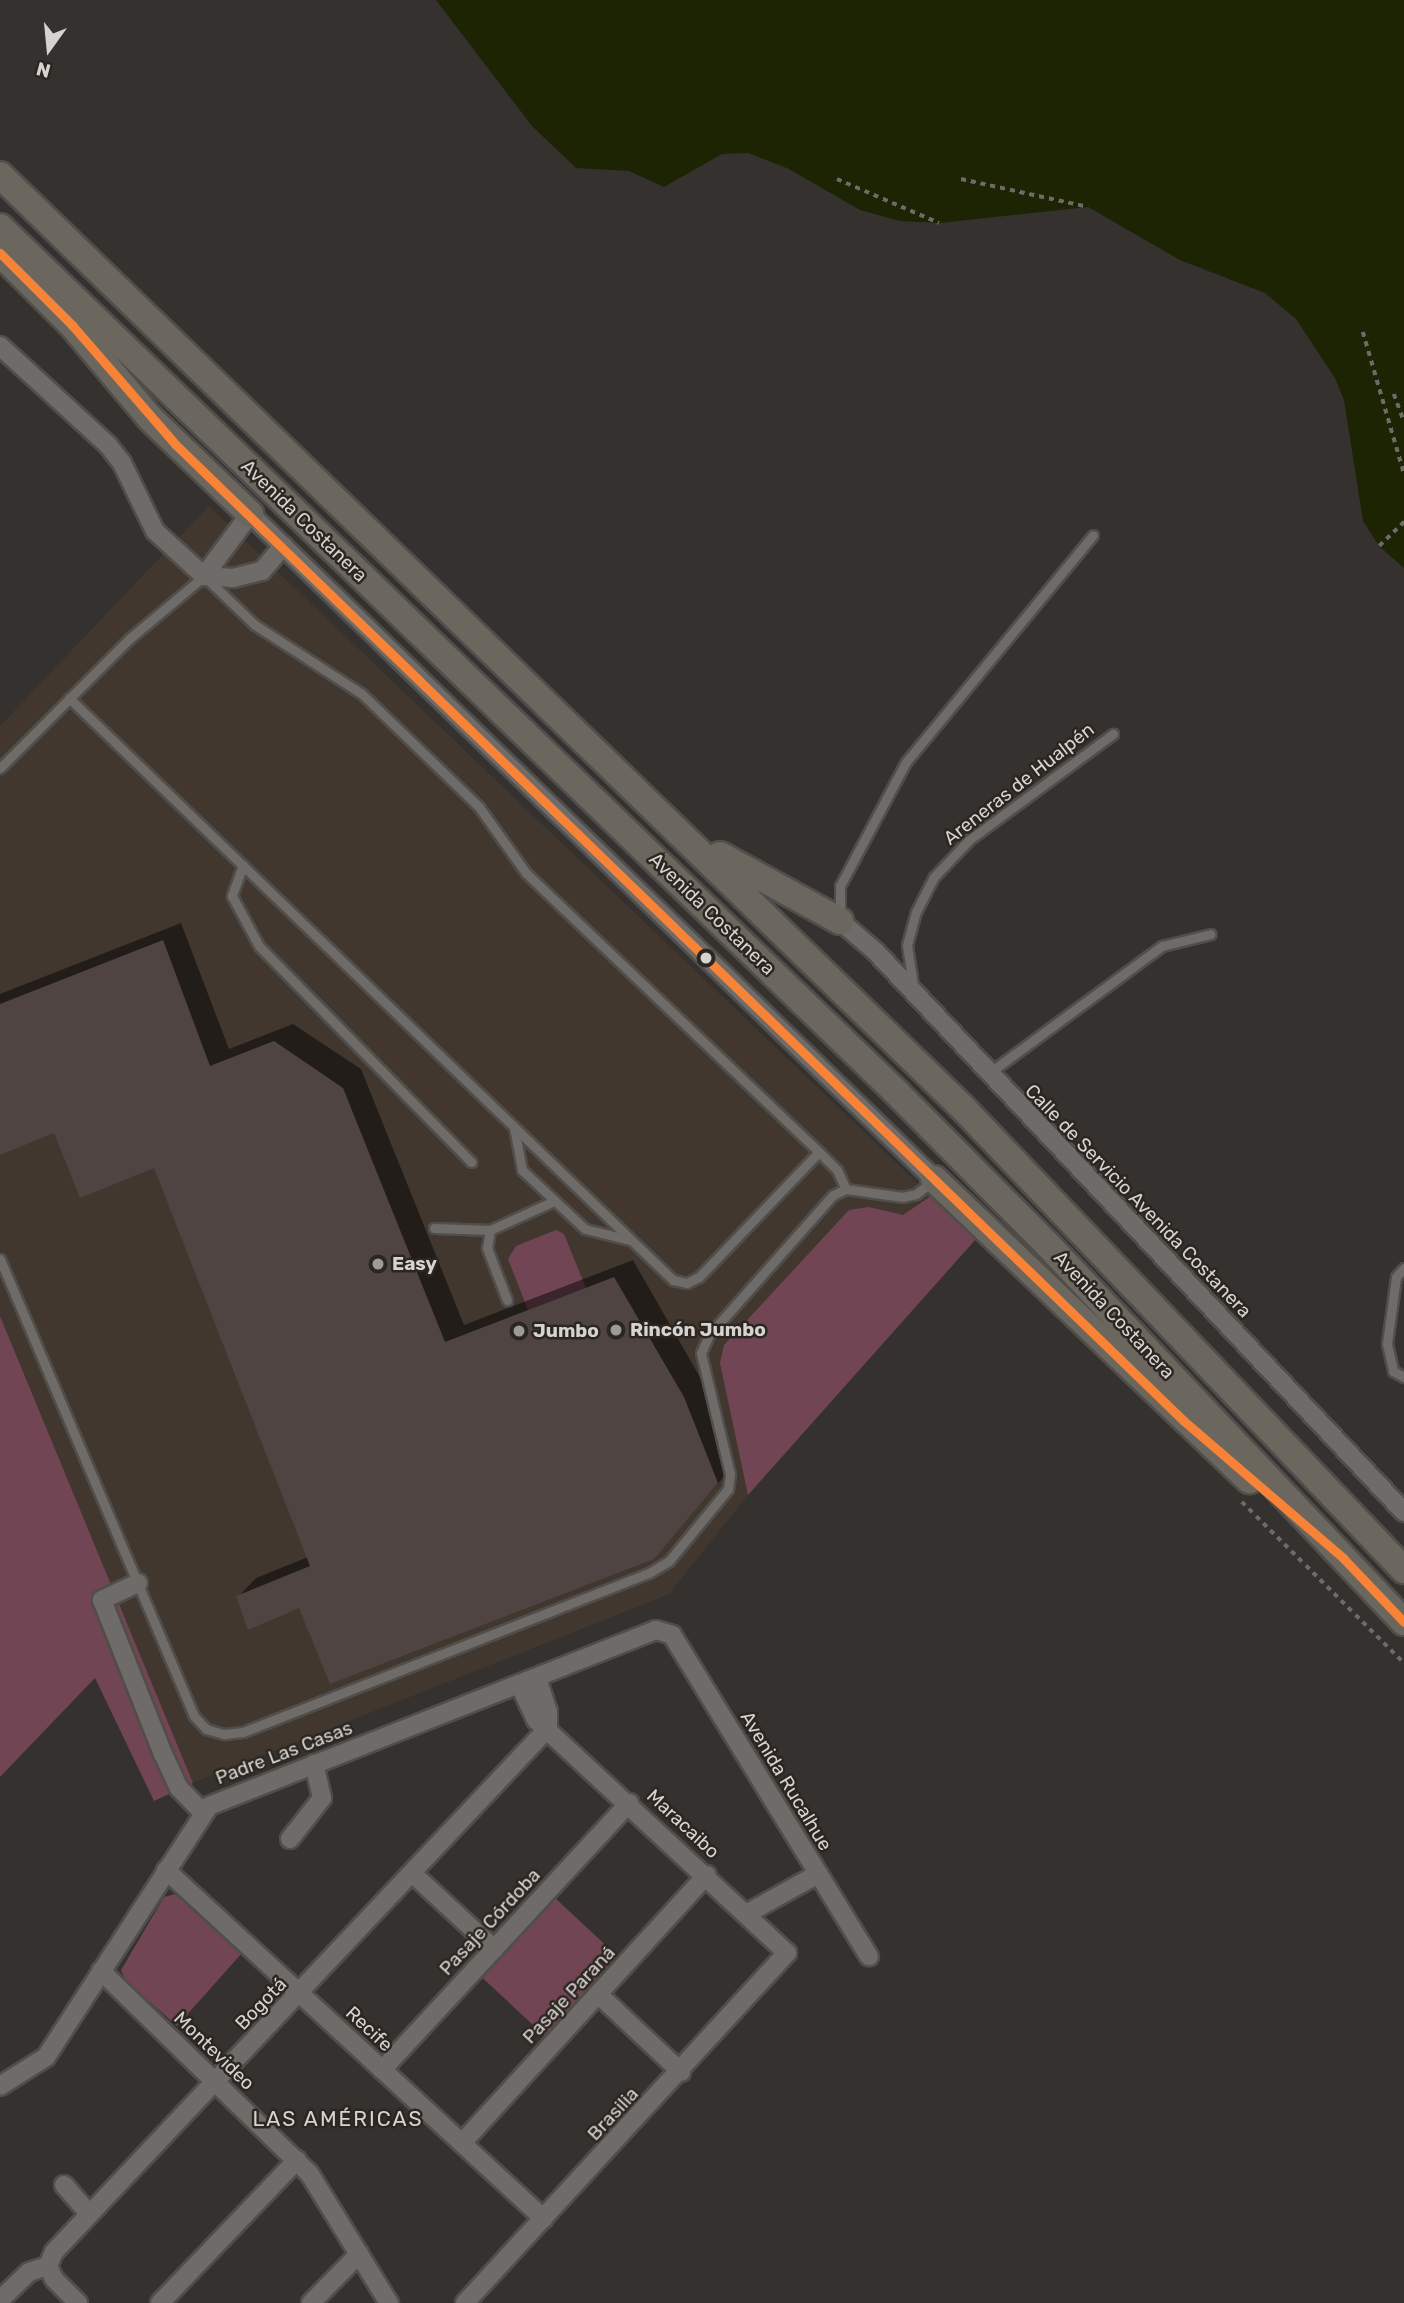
<!DOCTYPE html>
<meta charset="utf-8">
<style>
body{margin:0}
#map{position:relative;width:1404px;height:2303px;overflow:hidden;background:#34312e;font-family:Rubik,sans-serif}
div>[style]{position:absolute}
[style*='--x']{left:calc(var(--x)*1px);top:calc(var(--y)*1px);width:calc(var(--w)*1px);rotate:calc(var(--a)*1deg)}
.built>*{inset:0;background:#42372f}
.green>*{inset:0;background:#714553;transform-origin:0 0}
.water>*{inset:0;background:#1d2404}
.shadow>*{inset:0;background:#0007}
.building>*{inset:0;background:#4f4442}
.path>*{height:3.5px;margin-top:-1.75px;transform-origin:0;background:repeating-linear-gradient(90deg,#6d6b69 0 5px,transparent 0 10px)}
.roads{filter:drop-shadow(2px 0 #504e4b) drop-shadow(-2px 0 #504e4b) drop-shadow(0 2px #504e4b) drop-shadow(0 -2px #504e4b)}
.service>*{height:9px;margin:-4.5px;padding:0 4.5px;transform-origin:4.5px;border-radius:4.5px;background:#6e6b69}
.minor>*{height:18px;margin:-9px;padding:0 9px;transform-origin:9px;border-radius:9px;background:#6e6b69}
.primary>*{height:26px;margin:-13px;padding:0 13px;transform-origin:13px;border-radius:13px;background:#6c675e}
.bus-1>*{height:9px;margin:-4.5px;padding:0 4.5px;transform-origin:4.5px;border-radius:4.5px;background:#f88337}
.dots>*{width:19px;height:19px;translate:-50% -50%;box-sizing:border-box;border:4px solid #2c2621;border-radius:50%}
span{translate:-50% -50%;white-space:nowrap;text-align:center;line-height:1.15;-webkit-text-stroke:5px #2c2621;paint-order:stroke}
.street-label{font-size:19px;color:#d7d3d0}
.poi-label{font-size:19px;color:#d7d3d0;font-weight:700}
.left{translate:0 -50%;text-align:left}
.neighbourhood-label{font-size:21px;color:#d7d3d0;letter-spacing:2px}
.north{position:absolute;left:14px;top:14px;width:70px;height:70px;-webkit-text-stroke:5px #2c2621;paint-order:stroke;rotate:195deg;font-size:19px;font-weight:700;line-height:28px;text-align:center;color:#d7d3d0}
.north::after{content:'';display:block;margin:auto;width:24px;height:32px;background:#d7d3d0;clip-path:polygon(50% 0,100% 100%,50% 72%,0 100%)}
</style>
<div id="map">
<div class="built">
<i style="clip-path:polygon(209px 506px,976px 1239px,748px 1495px,669px 1594px,193px 1783px,0 1316px,0 726px)"></i>
</div>
<div class="green">
<i style="clip-path:polygon(931px 1196px,976px 1239px,748px 1495px,720px 1363px,724px 1345px,849px 1210px,869px 1207px,903px 1215px)"></i>
<i style="clip-path:polygon(556px 1230px,564px 1234px,586px 1288px,528px 1310px,508px 1259px,516px 1246px)"></i>
<i style="clip-path:polygon(0 1316px,193px 1783px,154px 1801px,95px 1678px,0 1777px)"></i>
<i style="clip-path:polygon(175px 1894px,242px 1953px,177px 2026px,125px 1980px,121px 1970px,164px 1897px)"></i>
<i style="left:553px;top:1896px;width:93px;height:108px;rotate:43deg"></i>
</div>
<div class="water">
<i style="clip-path:polygon(436px 0,1404px 0,1404px 568px,1379px 546px,1363px 521px,1344px 400px,1335px 378px,1296px 319px,1265px 293px,1180px 260px,1088px 207px,939px 223px,900px 221px,860px 210px,787px 168px,748px 153px,722px 154px,664px 187px,629px 171px,576px 168px,532px 126px)"></i>
</div>
<div class="shadow">
<i style="clip-path:polygon(181px 923px,229px 1049px,293px 1024px,361px 1069px,464px 1325px,633px 1260px,701px 1379px,735px 1464px,653px 1558px,300px 1605px,238px 1597px,256px 1578px,308px 1557px,155px 1166px,55px 1130px,0 1153px,0 994px)"></i>
</div>
<div class="building">
<i style="clip-path:polygon(163px 940px,210px 1066px,274px 1041px,343px 1088px,445px 1342px,614px 1277px,684px 1397px,718px 1483px,654px 1559px,330px 1684px,299px 1608px,248px 1630px,236px 1596px,310px 1566px,154px 1168px,80px 1198px,54px 1133px,0 1155px,0 1004px)"></i>
</div>
<div class="path">
<i style="--x:837;--y:179;--w:111;--a:23.3"></i>
<i style="--x:961;--y:179;--w:130;--a:12.4"></i>
<i style="--x:1363;--y:332;--w:147;--a:73.8"></i>
<i style="--x:1394;--y:394;--w:29;--a:70"></i>
<i style="--x:1379;--y:546;--w:35;--a:-44"></i>
<i style="--x:1242;--y:1502;--w:228;--a:44.8"></i>
</div>
<div class="roads">
<div class="service">
<i style="--x:69;--y:698;--w:839;--a:43.94"></i>
<i style="--x:673;--y:1280;--w:14;--a:12"></i>
<i style="--x:687;--y:1283;--w:13;--a:-27"></i>
<i style="--x:699;--y:1277;--w:173;--a:-46.2"></i>
<i style="--x:0;--y:768;--w:182;--a:-45"></i>
<i style="--x:129;--y:639;--w:98;--a:-40"></i>
<i style="--x:204;--y:576;--w:71;--a:43.9"></i>
<i style="--x:255;--y:625;--w:127;--a:32.8"></i>
<i style="--x:362;--y:694;--w:163;--a:44"></i>
<i style="--x:479;--y:807;--w:81;--a:54.5"></i>
<i style="--x:526;--y:873;--w:405;--a:43.6"></i>
<i style="--x:819;--y:1152;--w:25;--a:45"></i>
<i style="--x:837;--y:1170;--w:21;--a:65"></i>
<i style="--x:243;--y:865;--w:33;--a:110"></i>
<i style="--x:232;--y:896;--w:57;--a:61.6"></i>
<i style="--x:259;--y:946;--w:303;--a:45.5"></i>
<i style="--x:840;--y:915;--w:29;--a:-90"></i>
<i style="--x:840;--y:886;--w:140;--a:-62"></i>
<i style="--x:906;--y:762;--w:294;--a:-50.5"></i>
<i style="--x:913;--y:985;--w:40;--a:-98.5"></i>
<i style="--x:907;--y:945;--w:34;--a:-75"></i>
<i style="--x:916;--y:912;--w:39;--a:-63"></i>
<i style="--x:934;--y:877;--w:51;--a:-46.6"></i>
<i style="--x:969;--y:840;--w:179;--a:-36.4"></i>
<i style="--x:989;--y:1073;--w:215;--a:-36.3"></i>
<i style="--x:1162;--y:946;--w:50;--a:-13.8"></i>
<i style="--x:514;--y:1127;--w:44;--a:79.5"></i>
<i style="--x:522;--y:1170;--w:86;--a:43.1"></i>
<i style="--x:585;--y:1229;--w:46;--a:13.7"></i>
<i style="--x:434;--y:1228;--w:56;--a:2"></i>
<i style="--x:490;--y:1230;--w:70;--a:-24.4"></i>
<i style="--x:490;--y:1230;--w:18;--a:99"></i>
<i style="--x:487;--y:1248;--w:56;--a:69"></i>
<i style="--x:0;--y:1259;--w:496;--a:67"></i>
<i style="--x:194;--y:1716;--w:18;--a:47"></i>
<i style="--x:206;--y:1729;--w:19;--a:16"></i>
<i style="--x:224;--y:1734;--w:19;--a:-6"></i>
<i style="--x:243;--y:1732;--w:436;--a:-21.4"></i>
<i style="--x:649;--y:1573;--w:23;--a:-31"></i>
<i style="--x:669;--y:1561;--w:93;--a:-50.7"></i>
<i style="--x:728;--y:1489;--w:15;--a:-82"></i>
<i style="--x:730;--y:1474;--w:124;--a:-103.5"></i>
<i style="--x:701;--y:1353;--w:20;--a:-66"></i>
<i style="--x:709;--y:1335;--w:187;--a:-48.5"></i>
<i style="--x:833;--y:1195;--w:14;--a:-25"></i>
<i style="--x:846;--y:1189;--w:57;--a:8.1"></i>
<i style="--x:902;--y:1197;--w:14;--a:-12"></i>
<i style="--x:916;--y:1194;--w:23;--a:-38"></i>
<i style="--x:1404;--y:1268;--w:12;--a:132"></i>
<i style="--x:1396;--y:1277;--w:68;--a:97.7"></i>
<i style="--x:1387;--y:1344;--w:28;--a:77"></i>
<i style="--x:1393;--y:1371;--w:13;--a:29"></i>
</div>
<div class="minor">
<i style="--x:0;--y:346;--w:147;--a:42.5"></i>
<i style="--x:108;--y:445;--w:23;--a:52"></i>
<i style="--x:122;--y:463;--w:76;--a:64.1"></i>
<i style="--x:155;--y:531;--w:67;--a:42.6"></i>
<i style="--x:204;--y:576;--w:29;--a:4"></i>
<i style="--x:233;--y:578;--w:30;--a:-14"></i>
<i style="--x:262;--y:571;--w:33;--a:-50"></i>
<i style="--x:204;--y:576;--w:77;--a:-53.4"></i>
<i style="--x:250;--y:514;--w:954;--a:44.19"></i>
<i style="--x:840;--y:921;--w:48;--a:40.7"></i>
<i style="--x:876;--y:952;--w:770;--a:46.68"></i>
<i style="--x:138;--y:1583;--w:40;--a:155"></i>
<i style="--x:102;--y:1600;--w:166;--a:68.4"></i>
<i style="--x:163;--y:1754;--w:38;--a:65"></i>
<i style="--x:179;--y:1788;--w:33;--a:46"></i>
<i style="--x:537;--y:1678;--w:35;--a:72"></i>
<i style="--x:548;--y:1711;--w:17;--a:90"></i>
<i style="--x:290;--y:1839;--w:52;--a:-52"></i>
<i style="--x:322;--y:1798;--w:35;--a:-103"></i>
<i style="--x:166;--y:1870;--w:514;--a:42.72"></i>
<i style="--x:412;--y:1873;--w:112;--a:42.8"></i>
<i style="--x:748;--y:1913;--w:80;--a:-29.1"></i>
<i style="--x:101;--y:1971;--w:290;--a:44.2"></i>
<i style="--x:309;--y:2173;--w:153;--a:58.4"></i>
<i style="--x:598;--y:1994;--w:114;--a:43.2"></i>
<i style="--x:382;--y:2070;--w:364;--a:-47.2"></i>
<i style="--x:0;--y:2086;--w:54;--a:-32.2"></i>
<i style="--x:46;--y:2057;--w:299;--a:-57"></i>
<i style="--x:209;--y:1806;--w:480;--a:-21.5"></i>
<i style="--x:656;--y:1630;--w:17;--a:17"></i>
<i style="--x:672;--y:1635;--w:377;--a:58.5"></i>
<i style="--x:462;--y:2143;--w:363;--a:-47.6"></i>
<i style="--x:64;--y:2185;--w:38;--a:49"></i>
<i style="--x:48;--y:2266;--w:15;--a:-67"></i>
<i style="--x:54;--y:2252;--w:720;--a:-46.69"></i>
<i style="--x:48;--y:2266;--w:14;--a:65"></i>
<i style="--x:54;--y:2279;--w:34;--a:45"></i>
<i style="--x:0;--y:2300;--w:40;--a:-44"></i>
<i style="--x:29;--y:2272;--w:20;--a:-18"></i>
<i style="--x:160;--y:2303;--w:198;--a:-46.2"></i>
<i style="--x:311;--y:2303;--w:69;--a:-45.6"></i>
<i style="--x:465;--y:2303;--w:476;--a:-47.4"></i>
<i style="--x:787;--y:1953;--w:342;--a:-137.1"></i>
<i style="--x:536;--y:1720;--w:40;--a:-115"></i>
</div>
<div class="primary">
<i style="--x:0;--y:175;--w:1341;--a:44.09"></i>
<i style="--x:963;--y:1108;--w:639;--a:46.33"></i>
<i style="--x:0;--y:227;--w:1245;--a:43.99"></i>
<i style="--x:896;--y:1092;--w:214;--a:45.2"></i>
<i style="--x:1047;--y:1244;--w:520;--a:46.64"></i>
<i style="--x:0;--y:253;--w:102;--a:45"></i>
<i style="--x:72;--y:325;--w:121;--a:50"></i>
<i style="--x:150;--y:418;--w:139;--a:43.8"></i>
<i style="--x:720;--y:855;--w:137;--a:28.8"></i>
<i style="--x:934;--y:1179;--w:436;--a:43.7"></i>
</div>
</div>
<div class="bus-1">
<i style="--x:0;--y:253;--w:102;--a:45"></i>
<i style="--x:72;--y:325;--w:157;--a:49.1"></i>
<i style="--x:175;--y:444;--w:1404;--a:44.08"></i>
<i style="--x:1184;--y:1421;--w:210;--a:40.7"></i>
<i style="--x:1343;--y:1558;--w:88;--a:46.4"></i>
</div>
<div class="dots">
<i style="left:706px;top:958px;background:#d7d3d0"></i>
<i style="left:378px;top:1264px;background:#9e9a97"></i>
<i style="left:616px;top:1330px;background:#9e9a97"></i>
<i style="left:519px;top:1331px;background:#9e9a97"></i>
</div>
<div class="street-label">
<span style="left:304px;top:521px;rotate:44deg">Avenida Costanera</span>
<span style="left:1019px;top:784px;rotate:-38deg">Areneras de Hualpén</span>
<span style="left:712px;top:914px;rotate:44deg">Avenida Costanera</span>
<span style="left:1138px;top:1201px;rotate:46deg">Calle de Servicio Avenida Costanera</span>
<span style="left:1114px;top:1315px;rotate:47deg">Avenida Costanera</span>
<span style="left:284px;top:1753px;rotate:-21deg">Padre Las Casas</span>
<span style="left:786px;top:1781px;rotate:59deg">Avenida Rucalhue</span>
<span style="left:683px;top:1824px;rotate:43deg">Maracaibo</span>
<span style="left:490px;top:1922px;rotate:-47deg">Pasaje Córdoba</span>
<span style="left:569px;top:1995px;rotate:-47deg">Pasaje Paraná</span>
<span style="left:261px;top:2004px;rotate:-46deg">Bogotá</span>
<span style="left:369px;top:2029px;rotate:43deg">Recife</span>
<span style="left:214px;top:2051px;rotate:44deg">Montevideo</span>
<span style="left:613px;top:2114px;rotate:-47deg">Brasilia</span>
</div>
<div class="poi-label">
<span class="left" style="left:392px;top:1264px">Easy</span>
<span class="left" style="left:630px;top:1330px">Rincón Jumbo</span>
<span class="left" style="left:533px;top:1331px">Jumbo</span>
</div>
<div class="neighbourhood-label">
<span style="left:338px;top:2119px">LAS AMÉRICAS</span>
</div>
<div class="north">N</div>
</div>
